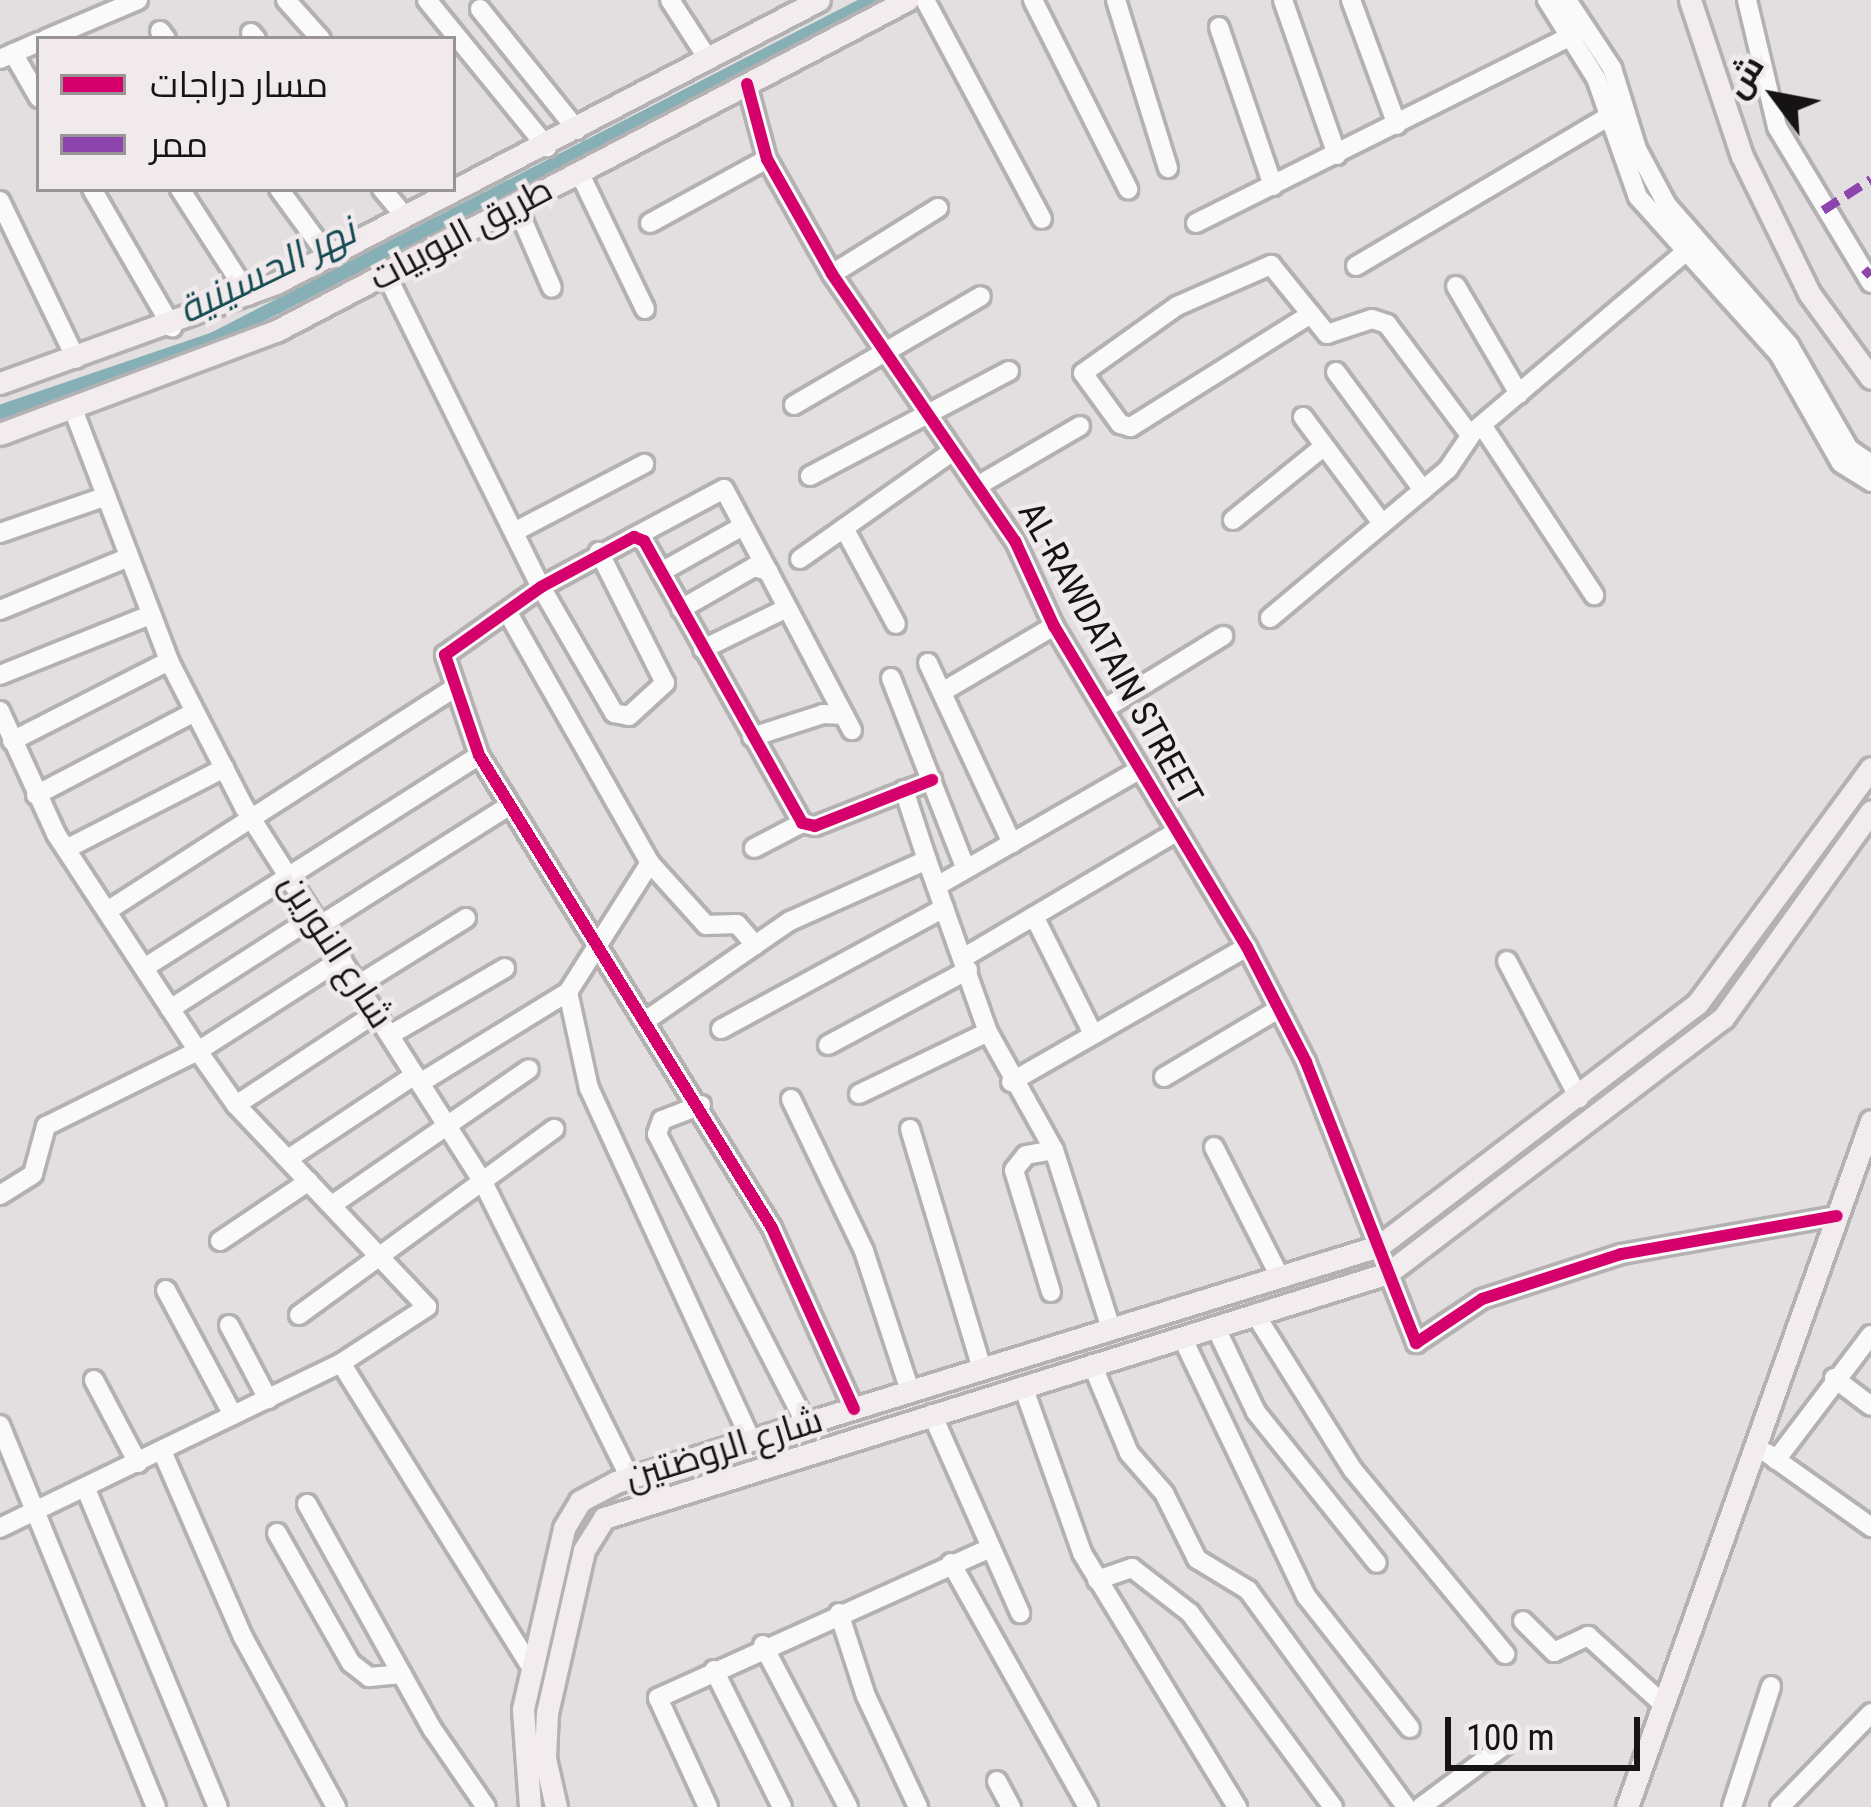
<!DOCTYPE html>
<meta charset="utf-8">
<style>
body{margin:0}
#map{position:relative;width:1871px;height:1807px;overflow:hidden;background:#e3dee0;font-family:"Roboto Condensed",Cairo,sans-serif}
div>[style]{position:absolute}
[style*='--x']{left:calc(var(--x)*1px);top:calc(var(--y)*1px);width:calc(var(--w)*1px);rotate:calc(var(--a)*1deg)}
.canal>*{height:14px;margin:-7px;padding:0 7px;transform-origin:7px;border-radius:7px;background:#86afb6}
.roads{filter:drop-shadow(3px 0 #b4b1b2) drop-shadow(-3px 0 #b4b1b2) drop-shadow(0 3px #b4b1b2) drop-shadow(0 -3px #b4b1b2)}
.minor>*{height:18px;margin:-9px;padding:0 9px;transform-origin:9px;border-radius:9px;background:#fbfafa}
.major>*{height:21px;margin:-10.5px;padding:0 10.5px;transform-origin:10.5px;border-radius:10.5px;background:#f3ecef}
.quiet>*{height:9px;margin-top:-4.5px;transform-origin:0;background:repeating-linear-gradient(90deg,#8e44ad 0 18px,transparent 0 27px)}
.cycleway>*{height:12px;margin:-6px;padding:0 6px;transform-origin:6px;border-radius:6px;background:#d6006c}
span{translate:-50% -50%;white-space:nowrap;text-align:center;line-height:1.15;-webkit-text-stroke:9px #f1eaed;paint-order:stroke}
.street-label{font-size:36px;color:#151314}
.water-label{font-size:39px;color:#144b52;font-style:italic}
.legend{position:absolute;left:36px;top:36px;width:420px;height:156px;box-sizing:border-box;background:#f1eaed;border:3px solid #999496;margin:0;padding:15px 21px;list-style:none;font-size:36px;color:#151314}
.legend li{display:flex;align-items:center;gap:24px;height:60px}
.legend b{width:60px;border:3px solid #999496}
.north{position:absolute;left:1715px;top:36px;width:120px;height:120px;-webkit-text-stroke:9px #f1eaed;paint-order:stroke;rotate:302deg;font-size:33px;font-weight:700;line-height:48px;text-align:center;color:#151314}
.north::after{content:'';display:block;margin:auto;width:42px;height:54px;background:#151314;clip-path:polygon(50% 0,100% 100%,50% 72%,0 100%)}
.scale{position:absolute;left:1445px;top:1717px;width:195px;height:54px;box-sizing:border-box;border:6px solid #151314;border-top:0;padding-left:15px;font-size:36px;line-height:42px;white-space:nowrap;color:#151314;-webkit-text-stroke:9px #f1eaed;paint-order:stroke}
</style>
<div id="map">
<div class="canal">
<i style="--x:0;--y:412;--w:226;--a:-18.8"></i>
<i style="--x:214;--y:339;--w:741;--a:-27.22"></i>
</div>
<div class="roads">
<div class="minor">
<i style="--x:286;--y:0;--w:52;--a:48.1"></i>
<i style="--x:427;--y:0;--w:190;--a:50.8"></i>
<i style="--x:670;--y:0;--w:70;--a:57.2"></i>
<i style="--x:925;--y:0;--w:248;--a:61.9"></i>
<i style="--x:1033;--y:0;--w:212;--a:63.3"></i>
<i style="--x:1116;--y:0;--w:176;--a:72.8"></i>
<i style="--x:1283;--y:0;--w:164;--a:70.8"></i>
<i style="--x:1351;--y:0;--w:133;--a:69.8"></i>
<i style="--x:1547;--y:0;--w:92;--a:57.9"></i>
<i style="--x:1596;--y:78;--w:126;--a:70.6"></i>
<i style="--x:1638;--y:197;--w:211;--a:48.1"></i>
<i style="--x:1779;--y:354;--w:125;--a:60.4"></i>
<i style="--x:1841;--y:463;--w:36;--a:32"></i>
<i style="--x:1567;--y:0;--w:82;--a:56.5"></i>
<i style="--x:1612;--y:68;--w:85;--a:72.8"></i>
<i style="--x:1637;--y:149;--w:64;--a:61.8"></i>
<i style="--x:1667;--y:205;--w:186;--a:48.9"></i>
<i style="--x:1789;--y:345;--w:120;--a:60"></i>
<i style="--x:1849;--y:449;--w:27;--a:34"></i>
<i style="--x:1747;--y:0;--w:130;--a:76.7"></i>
<i style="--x:1777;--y:127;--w:182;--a:58.9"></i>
<i style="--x:480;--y:9;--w:155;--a:51.3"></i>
<i style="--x:1219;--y:27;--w:168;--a:71.2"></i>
<i style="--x:160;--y:31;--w:10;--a:53"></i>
<i style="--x:251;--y:33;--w:8;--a:50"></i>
<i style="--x:46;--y:39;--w:100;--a:-23"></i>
<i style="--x:13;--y:53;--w:52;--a:60"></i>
<i style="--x:0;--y:59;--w:43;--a:-23.6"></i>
<i style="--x:747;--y:84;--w:78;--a:75.1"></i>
<i style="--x:767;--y:159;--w:132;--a:60.5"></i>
<i style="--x:832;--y:274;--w:324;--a:55.6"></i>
<i style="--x:1015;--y:541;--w:94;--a:65.4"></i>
<i style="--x:1054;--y:626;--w:375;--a:59"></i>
<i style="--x:1247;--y:947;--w:129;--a:62.8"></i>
<i style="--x:1306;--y:1062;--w:302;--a:68.6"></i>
<i style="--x:1416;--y:1343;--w:79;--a:-33.7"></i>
<i style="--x:1482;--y:1299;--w:146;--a:-17.9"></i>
<i style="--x:1621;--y:1254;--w:219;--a:-10"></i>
<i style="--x:579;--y:172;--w:152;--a:64.3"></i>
<i style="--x:92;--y:189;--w:160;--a:59.9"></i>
<i style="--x:180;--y:189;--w:127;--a:57.2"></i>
<i style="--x:279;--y:189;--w:83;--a:53.8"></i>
<i style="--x:382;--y:189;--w:35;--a:50"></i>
<i style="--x:0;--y:201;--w:175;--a:64.3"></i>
<i style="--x:516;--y:205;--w:90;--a:66.6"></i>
<i style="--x:650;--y:223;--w:133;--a:-28.7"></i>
<i style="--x:1196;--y:223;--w:421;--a:-26.5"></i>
<i style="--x:1356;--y:266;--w:291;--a:-30.6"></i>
<i style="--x:386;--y:274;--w:349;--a:63.7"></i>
<i style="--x:541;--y:587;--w:146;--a:59.9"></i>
<i style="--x:614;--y:713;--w:15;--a:11"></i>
<i style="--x:629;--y:716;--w:49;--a:-42.5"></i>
<i style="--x:665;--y:683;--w:147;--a:-116.7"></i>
<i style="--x:832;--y:274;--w:125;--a:-31.9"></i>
<i style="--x:1456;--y:286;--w:125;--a:59.7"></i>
<i style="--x:1311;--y:314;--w:213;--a:147.9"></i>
<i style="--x:1131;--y:427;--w:11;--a:-165"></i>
<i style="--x:1120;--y:424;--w:63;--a:-126"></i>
<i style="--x:1083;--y:373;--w:115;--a:-35.5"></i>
<i style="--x:1177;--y:306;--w:103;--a:-23.6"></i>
<i style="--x:1271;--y:265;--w:89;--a:50.9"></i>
<i style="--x:1327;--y:334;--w:47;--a:-18.4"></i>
<i style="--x:1372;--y:319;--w:16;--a:18"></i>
<i style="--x:1387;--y:324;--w:139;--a:53.2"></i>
<i style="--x:1336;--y:372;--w:147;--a:53.6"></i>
<i style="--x:794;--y:405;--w:216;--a:-30.2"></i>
<i style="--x:73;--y:409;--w:270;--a:69.1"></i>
<i style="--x:169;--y:661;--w:164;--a:62.8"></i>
<i style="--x:244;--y:807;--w:442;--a:57.5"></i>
<i style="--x:482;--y:1180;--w:333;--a:63.6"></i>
<i style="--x:1303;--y:417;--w:131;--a:53.4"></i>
<i style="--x:1482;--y:425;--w:204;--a:56.6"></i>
<i style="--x:810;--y:476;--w:225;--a:-27.8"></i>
<i style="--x:979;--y:485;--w:117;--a:-30.3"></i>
<i style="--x:1233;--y:520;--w:114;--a:-39"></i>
<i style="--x:844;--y:528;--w:109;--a:61.6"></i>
<i style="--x:514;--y:532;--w:147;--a:-27.6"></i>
<i style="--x:0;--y:533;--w:110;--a:-19.1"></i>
<i style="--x:634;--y:537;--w:102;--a:-28.1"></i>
<i style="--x:724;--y:489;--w:93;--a:61.8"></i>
<i style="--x:800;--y:559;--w:187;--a:-35.2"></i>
<i style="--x:661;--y:572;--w:94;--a:-29.3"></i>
<i style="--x:681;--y:609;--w:84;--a:-29.9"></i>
<i style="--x:754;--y:567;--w:15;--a:16"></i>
<i style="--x:768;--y:571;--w:180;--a:62.2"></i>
<i style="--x:0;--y:610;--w:137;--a:-22.3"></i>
<i style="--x:508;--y:613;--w:288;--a:60.4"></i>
<i style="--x:1270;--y:618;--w:232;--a:-39.9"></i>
<i style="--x:1448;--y:469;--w:45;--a:-56"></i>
<i style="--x:1473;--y:432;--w:294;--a:-40.3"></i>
<i style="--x:703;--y:649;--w:93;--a:-26"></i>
<i style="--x:928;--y:663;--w:199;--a:65"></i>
<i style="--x:0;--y:675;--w:162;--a:-21.8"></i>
<i style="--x:891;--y:678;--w:205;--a:68.6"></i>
<i style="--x:942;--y:692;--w:130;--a:-30.5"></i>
<i style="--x:1104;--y:709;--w:140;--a:-31.5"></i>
<i style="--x:0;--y:711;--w:135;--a:65.5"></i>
<i style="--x:56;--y:834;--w:259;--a:56.8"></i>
<i style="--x:198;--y:1051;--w:66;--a:54.9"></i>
<i style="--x:236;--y:1105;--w:278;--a:46.6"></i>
<i style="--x:427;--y:1307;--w:103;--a:146.9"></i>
<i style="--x:341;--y:1363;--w:379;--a:154.2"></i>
<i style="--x:752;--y:737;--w:75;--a:-17.9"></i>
<i style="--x:823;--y:714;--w:21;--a:3"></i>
<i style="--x:12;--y:741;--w:176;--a:-27"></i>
<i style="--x:904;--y:790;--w:74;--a:71.8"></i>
<i style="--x:36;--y:795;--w:179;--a:-27.6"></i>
<i style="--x:754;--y:848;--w:54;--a:-27.5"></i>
<i style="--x:66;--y:849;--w:178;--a:-27.1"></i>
<i style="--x:937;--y:886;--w:231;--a:-29.9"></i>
<i style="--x:107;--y:911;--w:412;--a:-32.7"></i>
<i style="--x:1034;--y:916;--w:132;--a:63.4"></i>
<i style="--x:322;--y:924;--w:221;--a:-32.3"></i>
<i style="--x:963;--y:958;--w:247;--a:-30.6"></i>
<i style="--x:1507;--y:961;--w:155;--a:62.3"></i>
<i style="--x:144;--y:968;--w:397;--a:-32.4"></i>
<i style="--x:358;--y:985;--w:127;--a:-31.8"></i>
<i style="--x:568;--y:992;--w:98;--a:77.7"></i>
<i style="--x:589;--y:1088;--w:387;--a:65.3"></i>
<i style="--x:170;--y:1009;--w:171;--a:-32.6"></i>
<i style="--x:645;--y:1021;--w:176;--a:-34.6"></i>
<i style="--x:790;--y:921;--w:150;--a:-24"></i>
<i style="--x:927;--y:860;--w:182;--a:70.5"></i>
<i style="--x:988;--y:1032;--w:135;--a:60.8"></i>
<i style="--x:1054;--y:1150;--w:188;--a:72.3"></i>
<i style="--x:721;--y:1029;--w:254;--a:-28.5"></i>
<i style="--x:390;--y:1035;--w:133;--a:-30.2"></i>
<i style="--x:828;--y:1045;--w:159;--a:-28.2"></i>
<i style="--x:1164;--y:1077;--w:131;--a:-30.7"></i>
<i style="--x:1011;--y:1082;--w:272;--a:-29.8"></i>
<i style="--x:420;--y:1083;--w:174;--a:-31.6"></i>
<i style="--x:568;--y:992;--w:153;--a:-57.6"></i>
<i style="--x:650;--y:863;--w:84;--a:47.9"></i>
<i style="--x:706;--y:925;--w:31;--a:-2"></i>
<i style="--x:737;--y:924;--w:28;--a:49"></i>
<i style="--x:859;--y:1094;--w:143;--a:-25.7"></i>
<i style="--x:791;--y:1099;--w:169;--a:64.3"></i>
<i style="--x:864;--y:1251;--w:147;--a:71.8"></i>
<i style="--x:236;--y:1105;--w:168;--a:-33.3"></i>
<i style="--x:701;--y:1105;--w:42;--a:159"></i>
<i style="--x:662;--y:1120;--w:15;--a:110"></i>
<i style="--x:657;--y:1134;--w:326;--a:62.8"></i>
<i style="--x:910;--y:1129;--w:251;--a:73.3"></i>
<i style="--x:1214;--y:1147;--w:146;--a:63.1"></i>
<i style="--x:288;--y:1159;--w:152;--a:-33.5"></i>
<i style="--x:0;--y:1195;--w:39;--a:-32"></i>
<i style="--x:33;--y:1174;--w:50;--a:-74.8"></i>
<i style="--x:46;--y:1126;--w:169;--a:-26.3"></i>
<i style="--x:198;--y:1051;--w:171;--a:-32.6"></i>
<i style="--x:332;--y:1205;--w:239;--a:-34.6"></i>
<i style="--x:220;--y:1241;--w:107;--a:-34"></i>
<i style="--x:166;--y:1290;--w:142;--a:61.8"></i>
<i style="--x:1051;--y:1292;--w:127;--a:-106.9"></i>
<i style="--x:1014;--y:1170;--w:19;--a:-51"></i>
<i style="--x:1026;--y:1155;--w:28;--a:-10"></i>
<i style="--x:1255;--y:1314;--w:184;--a:57.9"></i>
<i style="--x:1353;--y:1470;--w:239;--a:50.4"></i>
<i style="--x:299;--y:1315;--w:316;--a:-36.1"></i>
<i style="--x:229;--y:1325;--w:84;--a:62.2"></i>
<i style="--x:1215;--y:1326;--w:95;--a:64.5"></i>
<i style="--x:1256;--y:1412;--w:193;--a:51.3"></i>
<i style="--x:1182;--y:1337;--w:287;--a:64.4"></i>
<i style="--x:1306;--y:1596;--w:168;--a:51.8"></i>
<i style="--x:341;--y:1363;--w:361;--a:58"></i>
<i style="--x:1092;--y:1364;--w:96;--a:67.4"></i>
<i style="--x:1129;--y:1453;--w:53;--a:48.8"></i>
<i style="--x:1164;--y:1493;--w:74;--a:63.4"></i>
<i style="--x:1197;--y:1559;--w:60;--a:31.3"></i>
<i style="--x:1248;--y:1590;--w:268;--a:53.9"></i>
<i style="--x:1834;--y:1378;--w:46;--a:37.1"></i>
<i style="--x:94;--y:1380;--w:94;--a:62.1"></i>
<i style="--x:1023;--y:1386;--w:177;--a:70.5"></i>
<i style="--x:1082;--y:1553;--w:298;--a:58.6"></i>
<i style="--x:854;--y:1409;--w:199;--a:-114.4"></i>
<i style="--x:772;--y:1228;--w:556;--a:-121.78"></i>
<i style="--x:479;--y:755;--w:106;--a:-108.8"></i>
<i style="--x:445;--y:655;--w:118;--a:-35.3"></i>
<i style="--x:541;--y:587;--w:106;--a:-28.3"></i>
<i style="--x:634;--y:537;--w:11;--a:22"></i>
<i style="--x:644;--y:541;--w:323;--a:60.7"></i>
<i style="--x:802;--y:823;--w:13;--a:13"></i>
<i style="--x:815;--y:826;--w:126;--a:-21.5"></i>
<i style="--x:932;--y:1414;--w:218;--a:66.1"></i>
<i style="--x:0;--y:1425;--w:413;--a:67.8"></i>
<i style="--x:162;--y:1451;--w:203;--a:66.5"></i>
<i style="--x:243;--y:1637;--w:194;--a:61.3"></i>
<i style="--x:1767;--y:1453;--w:128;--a:35.4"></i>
<i style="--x:1776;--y:1460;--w:157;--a:-52.8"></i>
<i style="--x:86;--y:1489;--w:344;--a:67.5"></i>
<i style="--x:307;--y:1504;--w:259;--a:60.9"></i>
<i style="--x:433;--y:1730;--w:93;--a:55.5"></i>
<i style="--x:277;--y:1533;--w:150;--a:60.4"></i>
<i style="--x:351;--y:1663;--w:23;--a:38"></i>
<i style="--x:369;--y:1677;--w:33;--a:-5"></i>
<i style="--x:951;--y:1563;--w:280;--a:60.7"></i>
<i style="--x:1097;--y:1580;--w:37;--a:-19"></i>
<i style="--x:1132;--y:1568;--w:73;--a:37.8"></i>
<i style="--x:1190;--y:1613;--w:241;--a:53.6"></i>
<i style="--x:839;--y:1613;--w:87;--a:72"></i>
<i style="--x:866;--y:1696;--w:123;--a:64.9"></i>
<i style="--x:1523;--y:1621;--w:44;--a:45"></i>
<i style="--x:1554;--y:1652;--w:38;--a:-25"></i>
<i style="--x:1588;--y:1636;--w:103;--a:42.2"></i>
<i style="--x:763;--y:1645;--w:183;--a:62.3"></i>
<i style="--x:714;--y:1670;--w:153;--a:63.6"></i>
<i style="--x:997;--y:1781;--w:30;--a:62"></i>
<i style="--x:708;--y:1807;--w:120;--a:-114.6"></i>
<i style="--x:658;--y:1698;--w:364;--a:-24.3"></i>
<i style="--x:1421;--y:1807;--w:106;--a:-36.5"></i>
<i style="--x:1732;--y:1807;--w:127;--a:-72.1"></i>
<i style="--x:1780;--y:1807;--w:131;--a:-45.9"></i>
</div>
<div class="major">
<i style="--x:1690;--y:0;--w:164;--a:71.6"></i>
<i style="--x:1742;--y:156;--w:153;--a:63.9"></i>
<i style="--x:1809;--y:293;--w:105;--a:53.9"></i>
<i style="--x:0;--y:383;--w:294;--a:-19.9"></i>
<i style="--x:276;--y:283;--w:612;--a:-27.53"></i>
<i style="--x:0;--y:434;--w:295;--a:-20.5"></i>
<i style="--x:276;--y:331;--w:713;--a:-27.68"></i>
<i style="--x:530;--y:1807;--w:98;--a:-94.1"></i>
<i style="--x:523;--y:1709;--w:186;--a:-77.2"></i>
<i style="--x:564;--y:1528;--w:31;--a:-59"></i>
<i style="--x:580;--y:1501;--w:41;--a:-27.8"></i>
<i style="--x:616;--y:1482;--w:799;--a:-17.19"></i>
<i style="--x:1379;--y:1246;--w:400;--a:-37.3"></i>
<i style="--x:1697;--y:1004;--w:293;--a:-53.6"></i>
<i style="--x:556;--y:1807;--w:50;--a:-102.7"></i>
<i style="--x:545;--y:1758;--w:45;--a:-87.5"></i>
<i style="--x:547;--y:1713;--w:167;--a:-77.2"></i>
<i style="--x:584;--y:1550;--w:38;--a:-58"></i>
<i style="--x:604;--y:1518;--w:821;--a:-17.35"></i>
<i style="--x:1388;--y:1273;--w:421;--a:-37.3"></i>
<i style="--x:1723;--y:1018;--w:254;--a:-54.4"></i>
<i style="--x:1627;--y:1807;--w:728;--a:-70.42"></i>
</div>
</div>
<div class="quiet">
<i style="--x:1823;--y:210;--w:57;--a:-32.9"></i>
<i style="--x:1864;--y:275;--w:9;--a:-41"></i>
</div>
<div class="cycleway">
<i style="--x:747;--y:84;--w:78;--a:75.1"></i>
<i style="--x:767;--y:159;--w:132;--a:60.5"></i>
<i style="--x:832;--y:274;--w:324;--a:55.6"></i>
<i style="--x:1015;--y:541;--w:94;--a:65.4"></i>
<i style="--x:1054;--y:626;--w:375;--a:59"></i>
<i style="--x:1247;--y:947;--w:129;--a:62.8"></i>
<i style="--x:1306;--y:1062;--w:302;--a:68.6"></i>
<i style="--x:1416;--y:1343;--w:79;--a:-33.7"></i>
<i style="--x:1482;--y:1299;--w:146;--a:-17.9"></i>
<i style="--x:1621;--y:1254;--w:219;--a:-10"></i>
<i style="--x:854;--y:1409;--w:199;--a:-114.4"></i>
<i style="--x:772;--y:1228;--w:556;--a:-121.78"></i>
<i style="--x:479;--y:755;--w:106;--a:-108.8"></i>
<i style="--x:445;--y:655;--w:118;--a:-35.3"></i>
<i style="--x:541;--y:587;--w:106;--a:-28.3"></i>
<i style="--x:634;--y:537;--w:11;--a:22"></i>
<i style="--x:644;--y:541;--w:323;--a:60.7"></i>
<i style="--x:802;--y:823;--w:13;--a:13"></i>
<i style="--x:815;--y:826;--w:126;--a:-21.5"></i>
</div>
<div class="street-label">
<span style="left:461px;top:234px;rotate:-28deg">طريق البوبيات</span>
<span style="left:1110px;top:654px;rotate:61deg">AL-RAWDATAIN STREET</span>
<span style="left:336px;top:951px;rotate:57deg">شارع النورين</span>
<span style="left:724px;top:1449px;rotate:-17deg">شارع الروضتين</span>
</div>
<div class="water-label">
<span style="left:267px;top:271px;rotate:-26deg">نهر الحسينية</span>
</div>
<ul class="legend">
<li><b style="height:15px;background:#d6006c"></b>مسار دراجات</li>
<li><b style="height:15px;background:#8e44ad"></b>ممر</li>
</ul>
<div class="north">ش</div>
<div class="scale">100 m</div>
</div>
